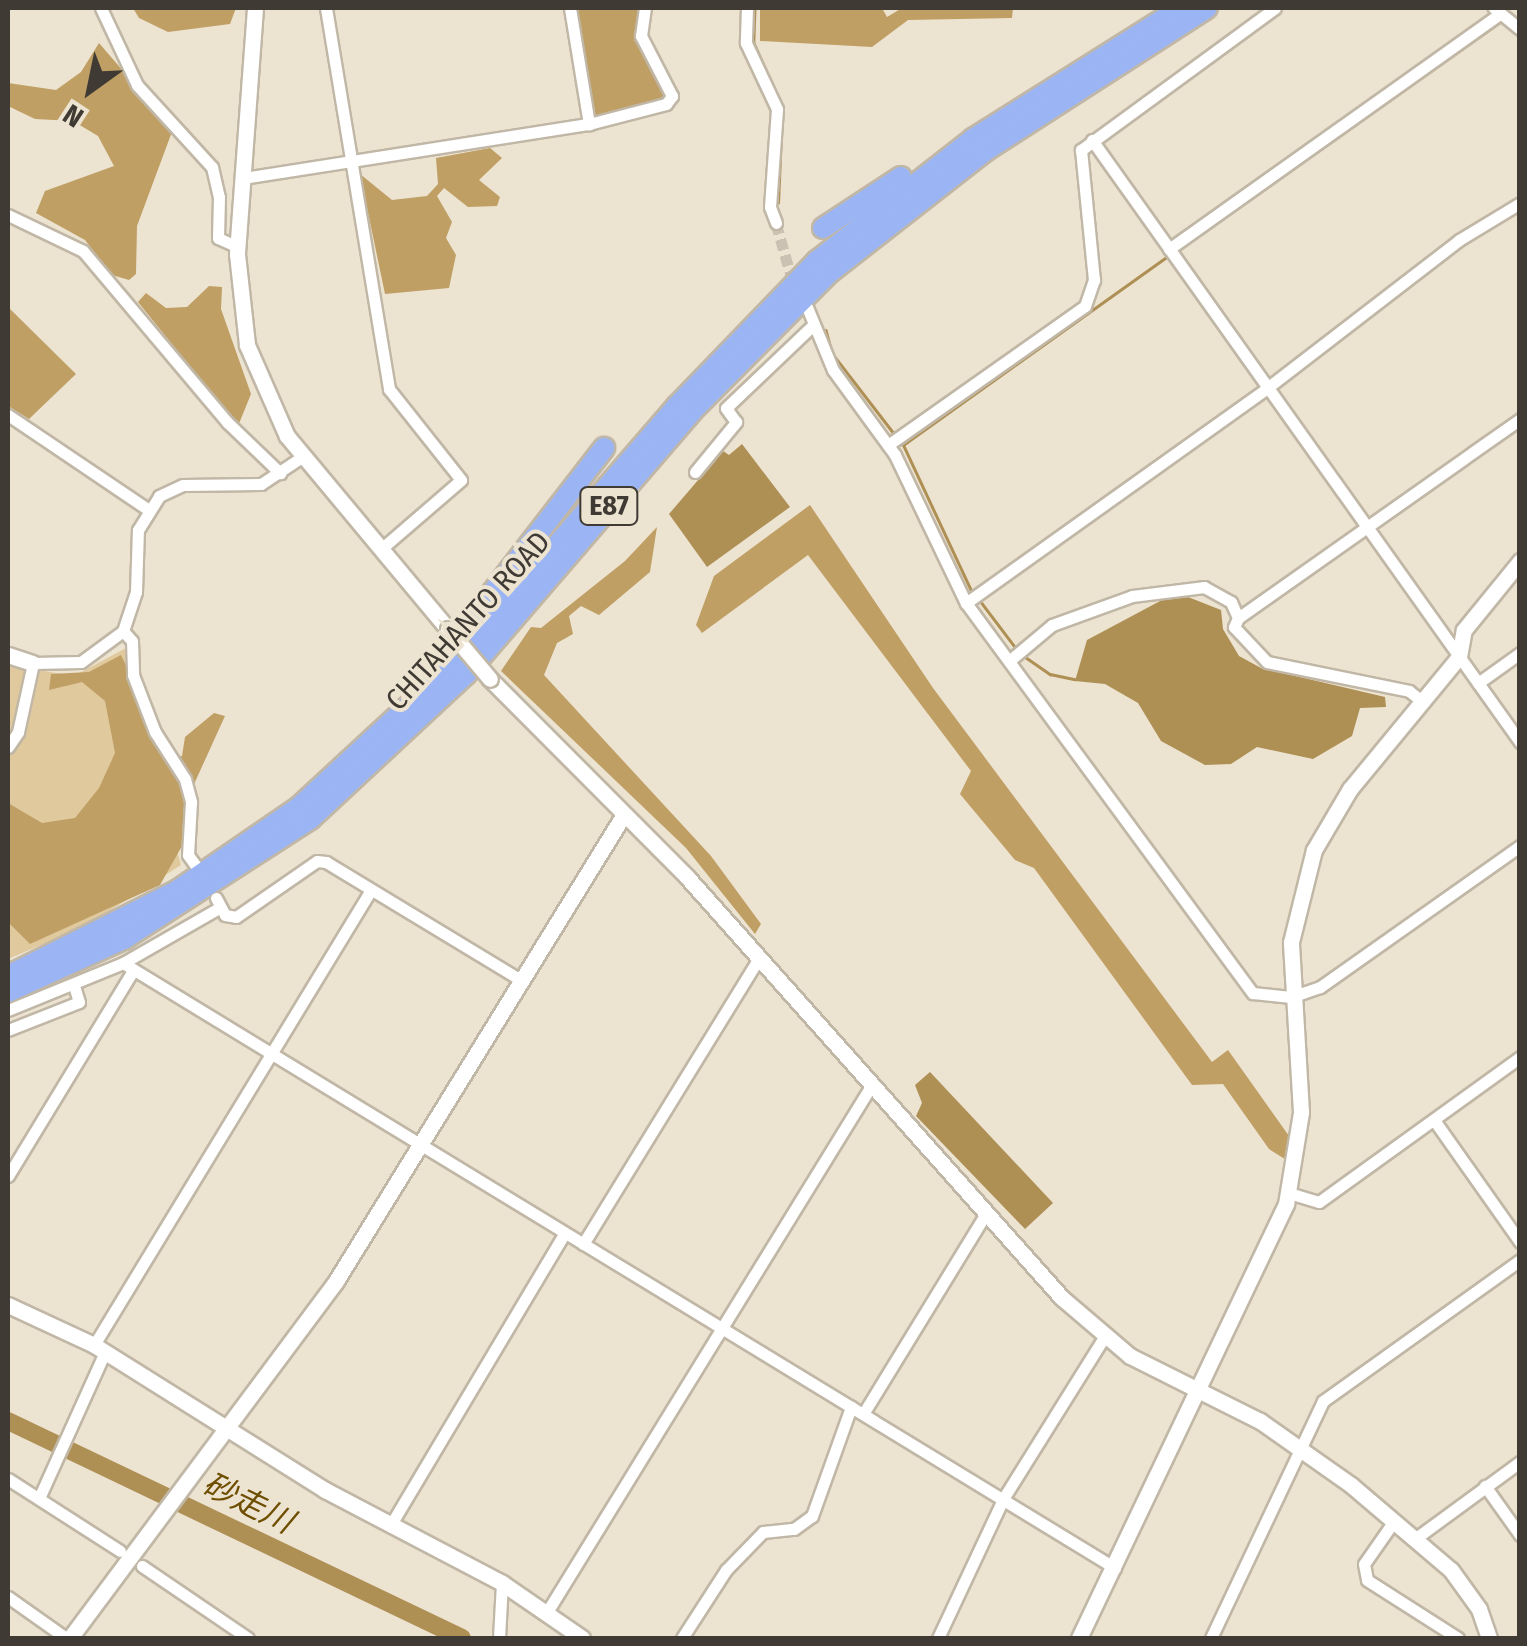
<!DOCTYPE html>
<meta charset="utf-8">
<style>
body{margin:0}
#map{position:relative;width:1527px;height:1646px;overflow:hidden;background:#ede3d1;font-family:"Fira Sans Condensed","Noto Sans JP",sans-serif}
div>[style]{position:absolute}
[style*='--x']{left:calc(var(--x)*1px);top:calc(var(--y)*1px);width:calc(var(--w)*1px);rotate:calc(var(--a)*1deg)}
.green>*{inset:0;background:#e1c99e}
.forest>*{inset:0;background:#bf9f64}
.water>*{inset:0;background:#ae8f54}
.stream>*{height:2.5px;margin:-1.25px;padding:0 1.25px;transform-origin:1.25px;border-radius:1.25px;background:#ae8f54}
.river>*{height:18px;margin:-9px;padding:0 9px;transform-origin:9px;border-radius:9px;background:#ae8f54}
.minor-tunnel>*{height:11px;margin-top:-5.5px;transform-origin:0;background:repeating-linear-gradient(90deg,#cac1b2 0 11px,transparent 0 16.5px)}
.roads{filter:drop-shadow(2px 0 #c1b7a6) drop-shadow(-2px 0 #c1b7a6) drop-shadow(0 2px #c1b7a6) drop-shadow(0 -2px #c1b7a6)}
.minor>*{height:11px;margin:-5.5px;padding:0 5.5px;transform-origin:5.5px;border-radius:5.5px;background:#fff}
.tertiary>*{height:15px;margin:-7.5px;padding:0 7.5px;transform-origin:7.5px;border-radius:7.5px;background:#fff}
.motorway>*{height:20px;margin:-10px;padding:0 10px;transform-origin:10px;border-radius:10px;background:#9bb5f4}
.bridges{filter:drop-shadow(2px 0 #c1b7a6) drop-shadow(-2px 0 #c1b7a6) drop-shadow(0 2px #c1b7a6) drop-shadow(0 -2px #c1b7a6)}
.tertiary-bridge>*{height:15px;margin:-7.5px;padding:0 7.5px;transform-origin:7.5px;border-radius:7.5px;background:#fff}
span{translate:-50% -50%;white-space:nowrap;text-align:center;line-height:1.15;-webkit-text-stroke:8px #ede3d1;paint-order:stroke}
.shield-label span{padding:2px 8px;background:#ede3d1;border:2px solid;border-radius:8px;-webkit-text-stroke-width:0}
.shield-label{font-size:28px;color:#3f3b34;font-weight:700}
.street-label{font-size:30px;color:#3f3b34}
.water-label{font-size:32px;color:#6e4f01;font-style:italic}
.frame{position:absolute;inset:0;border:10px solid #3f3b34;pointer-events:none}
.north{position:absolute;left:40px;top:40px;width:100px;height:100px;-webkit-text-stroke:8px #ede3d1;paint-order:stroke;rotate:213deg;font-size:28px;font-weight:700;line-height:40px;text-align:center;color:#3f3b34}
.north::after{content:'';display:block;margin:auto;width:35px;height:45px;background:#3f3b34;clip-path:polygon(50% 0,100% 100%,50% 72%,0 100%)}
</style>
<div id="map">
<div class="green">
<i style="clip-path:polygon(126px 648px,129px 681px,181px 865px,86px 926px,8px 959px,8px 665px,74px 676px)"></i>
</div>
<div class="forest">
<i style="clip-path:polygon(133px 8px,236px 8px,230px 24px,168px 32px,139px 18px)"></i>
<i style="clip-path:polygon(575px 8px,642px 8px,639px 37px,668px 95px,666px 102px,598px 120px,592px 114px)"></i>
<i style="clip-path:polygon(882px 8px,887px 17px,902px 8px,1013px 8px,1012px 18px,908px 20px,872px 47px,760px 41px,760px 8px)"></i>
<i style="clip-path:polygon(99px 43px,173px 129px,137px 226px,136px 274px,129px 280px,112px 275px,85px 240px,36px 213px,45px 191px,114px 166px,98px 136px,73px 121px,35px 119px,8px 106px,8px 83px,56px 90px,81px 72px)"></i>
<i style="clip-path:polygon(490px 148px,502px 158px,479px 180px,500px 197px,497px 206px,468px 207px,444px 188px,437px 196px,452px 222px,446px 238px,456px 255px,449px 288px,385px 294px,360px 174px,392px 200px,427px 196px,438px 184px,436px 158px)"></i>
<i style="clip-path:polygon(209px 286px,222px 287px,221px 309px,251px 394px,238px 426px,138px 302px,146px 293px,166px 308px,187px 307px)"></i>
<i style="clip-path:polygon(8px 307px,76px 374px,29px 419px,8px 406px)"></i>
<i style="clip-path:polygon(810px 505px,933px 688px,1212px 1062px,1228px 1050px,1289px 1136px,1288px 1161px,1269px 1149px,1223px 1084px,1192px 1085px,1034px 868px,1015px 860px,960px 794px,971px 771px,808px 555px,702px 633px,696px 625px,714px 576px)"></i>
<i style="clip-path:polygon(657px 527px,650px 572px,599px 615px,581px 606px,569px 616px,573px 634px,557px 643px,544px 675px,711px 856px,761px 924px,755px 934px,686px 848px,501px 671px,531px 627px,541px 628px,625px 561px)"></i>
<i style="clip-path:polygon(121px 655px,170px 758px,182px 756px,185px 737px,214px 713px,225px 716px,190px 793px,182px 846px,160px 885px,30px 944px,8px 922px,8px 803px,42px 823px,75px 818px,99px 788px,115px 753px,105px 701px,82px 682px,49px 690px,51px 674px,89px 672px)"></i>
</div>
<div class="water">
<i style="clip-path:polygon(742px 444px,790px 507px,707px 567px,669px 514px,723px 451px,729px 455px)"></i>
<i style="clip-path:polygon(1188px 597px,1221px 610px,1223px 629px,1239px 656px,1261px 668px,1385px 697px,1386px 707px,1360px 708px,1352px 736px,1313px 759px,1257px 747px,1231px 764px,1205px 765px,1161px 741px,1138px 703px,1105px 684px,1075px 681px,1087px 640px,1162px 600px)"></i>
<i style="clip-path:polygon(930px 1072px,1053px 1203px,1025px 1229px,916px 1116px,922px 1103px,915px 1085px)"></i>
</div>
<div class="stream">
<i style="--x:755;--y:8;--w:35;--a:92"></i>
<i style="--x:754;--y:43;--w:64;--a:66.2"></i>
<i style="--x:778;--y:203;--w:93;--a:-87.5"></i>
<i style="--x:1178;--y:250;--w:393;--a:-35.3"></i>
<i style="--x:826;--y:330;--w:24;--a:75"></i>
<i style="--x:832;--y:353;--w:105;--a:52.4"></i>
<i style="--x:903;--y:445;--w:324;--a:-35.5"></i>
<i style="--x:904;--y:446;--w:161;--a:65"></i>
<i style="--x:978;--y:598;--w:61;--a:52.9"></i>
<i style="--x:1024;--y:656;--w:32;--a:35"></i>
<i style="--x:1050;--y:674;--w:25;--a:12"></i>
</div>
<div class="river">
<i style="--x:8;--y:1421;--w:503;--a:25.55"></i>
</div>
<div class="minor-tunnel">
<i style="--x:776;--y:223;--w:66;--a:74.1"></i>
</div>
<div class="roads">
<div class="minor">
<i style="--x:101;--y:8;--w:85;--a:64.9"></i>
<i style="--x:137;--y:85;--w:111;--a:47.6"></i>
<i style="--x:212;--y:167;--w:31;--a:77"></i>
<i style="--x:219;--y:197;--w:41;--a:91.4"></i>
<i style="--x:218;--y:238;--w:22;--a:24"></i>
<i style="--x:326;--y:8;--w:386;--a:80.6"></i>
<i style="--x:389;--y:389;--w:116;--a:51.6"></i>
<i style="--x:461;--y:480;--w:107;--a:139.2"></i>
<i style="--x:570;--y:8;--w:118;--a:80.7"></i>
<i style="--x:747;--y:8;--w:35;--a:92"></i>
<i style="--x:746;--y:43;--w:73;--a:64.8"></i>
<i style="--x:777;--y:109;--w:98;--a:94.1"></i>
<i style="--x:770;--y:207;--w:17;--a:69"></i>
<i style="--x:1494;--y:8;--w:33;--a:39"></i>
<i style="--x:1092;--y:140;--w:739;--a:54.59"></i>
<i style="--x:243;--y:178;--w:350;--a:-8.9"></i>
<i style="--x:589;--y:124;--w:80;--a:-14.6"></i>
<i style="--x:666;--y:104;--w:10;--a:-53"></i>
<i style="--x:672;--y:96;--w:68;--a:-117.3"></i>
<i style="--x:641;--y:36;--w:28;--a:-82"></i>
<i style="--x:8;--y:215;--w:83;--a:25.6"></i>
<i style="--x:83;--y:251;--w:224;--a:49.9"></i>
<i style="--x:227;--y:422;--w:74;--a:43.9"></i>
<i style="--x:1169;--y:249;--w:406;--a:-35.4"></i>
<i style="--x:807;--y:307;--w:68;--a:67.6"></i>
<i style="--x:833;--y:370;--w:105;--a:53.9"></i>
<i style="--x:895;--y:455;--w:164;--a:64.4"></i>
<i style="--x:966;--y:603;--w:484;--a:53.7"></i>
<i style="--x:1253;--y:993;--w:38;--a:6"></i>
<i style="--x:1291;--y:997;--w:31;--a:-19"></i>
<i style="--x:1320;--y:987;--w:245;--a:-35.2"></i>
<i style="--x:8;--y:415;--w:166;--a:34"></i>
<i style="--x:888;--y:445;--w:241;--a:-35.2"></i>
<i style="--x:1085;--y:306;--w:28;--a:-71"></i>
<i style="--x:1094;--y:280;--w:131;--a:-95.7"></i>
<i style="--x:1081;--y:150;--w:240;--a:-36.2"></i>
<i style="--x:695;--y:472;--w:65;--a:-50.6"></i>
<i style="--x:736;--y:422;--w:17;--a:-126"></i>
<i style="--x:726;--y:408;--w:117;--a:-43.6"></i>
<i style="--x:966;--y:603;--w:370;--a:-35.5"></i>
<i style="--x:1267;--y:388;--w:242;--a:-37.6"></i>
<i style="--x:1459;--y:240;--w:71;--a:-31.2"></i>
<i style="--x:1238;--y:618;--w:345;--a:-35.2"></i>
<i style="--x:123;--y:631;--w:13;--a:48"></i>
<i style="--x:132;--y:641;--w:34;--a:88"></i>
<i style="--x:133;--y:675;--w:61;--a:68.9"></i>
<i style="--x:155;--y:732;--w:56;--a:57.4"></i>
<i style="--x:185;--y:779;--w:24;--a:75"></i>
<i style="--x:191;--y:802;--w:53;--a:93.2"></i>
<i style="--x:188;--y:855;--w:17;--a:54"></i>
<i style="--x:1009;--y:661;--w:56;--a:-39.9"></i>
<i style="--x:1052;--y:625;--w:85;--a:-19.9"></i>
<i style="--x:1132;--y:596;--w:73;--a:-7.1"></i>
<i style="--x:1204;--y:587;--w:31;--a:29"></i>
<i style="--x:1231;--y:602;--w:17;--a:66"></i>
<i style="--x:1238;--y:618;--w:10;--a:114"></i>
<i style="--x:1234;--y:627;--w:48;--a:46.7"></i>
<i style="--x:1267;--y:662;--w:145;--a:11.5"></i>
<i style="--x:1409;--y:691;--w:16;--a:38"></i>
<i style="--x:1478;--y:683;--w:52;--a:-35.5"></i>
<i style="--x:8;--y:747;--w:18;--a:-56"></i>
<i style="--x:18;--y:732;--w:71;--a:-77.7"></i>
<i style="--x:33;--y:663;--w:48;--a:-1.2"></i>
<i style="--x:81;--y:662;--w:52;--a:-36.4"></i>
<i style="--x:123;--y:631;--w:41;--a:-71.6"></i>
<i style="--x:136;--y:592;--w:62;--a:-88.2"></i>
<i style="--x:138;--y:530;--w:40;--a:-58"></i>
<i style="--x:159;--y:496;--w:26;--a:-25"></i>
<i style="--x:183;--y:485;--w:78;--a:-0.7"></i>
<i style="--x:261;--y:484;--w:49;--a:-33.4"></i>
<i style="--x:216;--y:898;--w:19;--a:62"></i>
<i style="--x:225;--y:915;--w:11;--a:10"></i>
<i style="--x:236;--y:917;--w:98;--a:-34.7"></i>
<i style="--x:317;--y:861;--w:9;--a:6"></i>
<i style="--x:326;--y:862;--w:228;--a:31.2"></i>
<i style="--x:123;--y:963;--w:1162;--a:31.38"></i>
<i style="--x:8;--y:1010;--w:124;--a:-22.2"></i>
<i style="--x:123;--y:963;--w:111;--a:-29.8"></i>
<i style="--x:8;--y:1030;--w:76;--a:-21.5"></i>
<i style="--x:79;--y:1002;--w:17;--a:-107"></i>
<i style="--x:1434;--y:1120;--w:149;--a:54.8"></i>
<i style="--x:8;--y:1176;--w:239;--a:-58.7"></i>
<i style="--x:1289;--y:1193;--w:31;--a:17"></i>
<i style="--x:1319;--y:1202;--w:248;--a:-35.8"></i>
<i style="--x:583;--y:1244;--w:334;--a:-58.4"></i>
<i style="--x:94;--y:1345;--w:533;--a:-58.67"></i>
<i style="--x:863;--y:1414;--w:236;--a:-58.5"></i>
<i style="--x:8;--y:1479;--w:133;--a:32.7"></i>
<i style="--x:1485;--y:1486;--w:60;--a:54.5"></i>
<i style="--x:40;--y:1496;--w:156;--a:-65.7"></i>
<i style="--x:1394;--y:1521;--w:52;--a:124.9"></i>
<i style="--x:1364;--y:1564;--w:16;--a:79"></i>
<i style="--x:1367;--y:1580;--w:108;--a:32.5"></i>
<i style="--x:390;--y:1526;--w:341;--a:-59.2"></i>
<i style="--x:1416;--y:1538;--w:129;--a:-36.2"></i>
<i style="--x:142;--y:1566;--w:128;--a:34.2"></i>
<i style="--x:8;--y:1597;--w:71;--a:35.3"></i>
<i style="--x:547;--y:1612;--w:618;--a:-58.37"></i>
<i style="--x:499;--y:1638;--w:55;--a:-86.9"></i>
<i style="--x:682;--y:1638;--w:81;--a:-57.1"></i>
<i style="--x:726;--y:1570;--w:53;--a:-45.8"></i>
<i style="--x:763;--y:1532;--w:31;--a:-6"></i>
<i style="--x:794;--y:1529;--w:22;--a:-36"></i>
<i style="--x:812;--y:1516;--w:116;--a:-70.3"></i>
<i style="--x:938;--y:1638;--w:153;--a:-64.9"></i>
<i style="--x:1003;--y:1499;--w:192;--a:-58"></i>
<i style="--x:1211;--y:1638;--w:262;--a:-64.7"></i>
<i style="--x:1323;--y:1401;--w:242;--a:-35.6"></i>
</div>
<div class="tertiary">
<i style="--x:255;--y:8;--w:247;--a:94.2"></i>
<i style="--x:237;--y:254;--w:92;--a:83.7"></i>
<i style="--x:247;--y:345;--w:99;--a:66.3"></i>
<i style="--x:287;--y:436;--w:251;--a:50.2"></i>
<i style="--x:8;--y:655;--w:26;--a:18"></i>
<i style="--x:490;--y:679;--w:279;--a:45.1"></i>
<i style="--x:687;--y:877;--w:564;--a:48.31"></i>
<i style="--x:1062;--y:1298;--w:89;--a:40.5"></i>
<i style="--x:1130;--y:1356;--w:145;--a:26.6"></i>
<i style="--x:1260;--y:1421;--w:111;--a:35.1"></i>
<i style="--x:1351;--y:1485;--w:131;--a:40.4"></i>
<i style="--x:1451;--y:1570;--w:48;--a:54.3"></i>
<i style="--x:1479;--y:1609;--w:31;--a:71"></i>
<i style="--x:8;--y:1305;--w:95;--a:24.9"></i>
<i style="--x:94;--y:1345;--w:273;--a:32.1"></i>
<i style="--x:325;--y:1490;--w:200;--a:27.7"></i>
<i style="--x:502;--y:1583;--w:97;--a:34.5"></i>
<i style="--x:70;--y:1638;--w:445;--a:-53.3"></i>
<i style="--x:336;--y:1281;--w:546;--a:-58.32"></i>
<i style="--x:1079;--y:1638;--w:481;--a:-64.5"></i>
<i style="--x:1286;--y:1204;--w:93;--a:-80.7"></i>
<i style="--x:1301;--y:1112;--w:170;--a:-93.4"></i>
<i style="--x:1291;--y:942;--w:95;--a:-76"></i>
<i style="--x:1314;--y:850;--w:71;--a:-59.5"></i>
<i style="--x:1350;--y:789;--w:171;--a:-50.5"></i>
<i style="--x:1459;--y:657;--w:27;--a:-80"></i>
<i style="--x:1464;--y:630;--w:89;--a:-50.9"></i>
</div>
<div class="motorway">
<i style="--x:823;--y:228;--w:93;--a:-33.2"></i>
<i style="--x:444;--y:655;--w:262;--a:-52.3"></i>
<i style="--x:8;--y:976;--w:191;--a:-26.8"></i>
<i style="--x:178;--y:890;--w:147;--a:-34.4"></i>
<i style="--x:299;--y:807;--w:214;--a:-42.7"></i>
<i style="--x:456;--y:662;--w:338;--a:-49.2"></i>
<i style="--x:677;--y:406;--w:202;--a:-46"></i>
<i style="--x:817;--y:261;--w:198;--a:-38"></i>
<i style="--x:973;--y:139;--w:246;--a:-32.2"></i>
<i style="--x:8;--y:992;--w:128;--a:-24.6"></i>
<i style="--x:124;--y:939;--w:221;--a:-32.8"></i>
<i style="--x:310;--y:819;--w:213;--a:-42.9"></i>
<i style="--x:466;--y:674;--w:345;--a:-49.3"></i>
<i style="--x:691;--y:412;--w:196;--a:-45.2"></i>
<i style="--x:829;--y:273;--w:198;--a:-38"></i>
<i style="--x:985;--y:151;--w:264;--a:-32.8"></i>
</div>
</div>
<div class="bridges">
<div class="tertiary-bridge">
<i style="--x:448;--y:629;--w:65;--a:50"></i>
</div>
</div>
<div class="shield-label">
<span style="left:609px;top:506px">E87</span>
</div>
<div class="street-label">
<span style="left:468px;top:621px;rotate:-48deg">CHITAHANTO ROAD</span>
</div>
<div class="water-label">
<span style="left:248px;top:1503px;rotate:26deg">砂走川</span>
</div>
<div class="frame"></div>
<div class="north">N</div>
</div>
